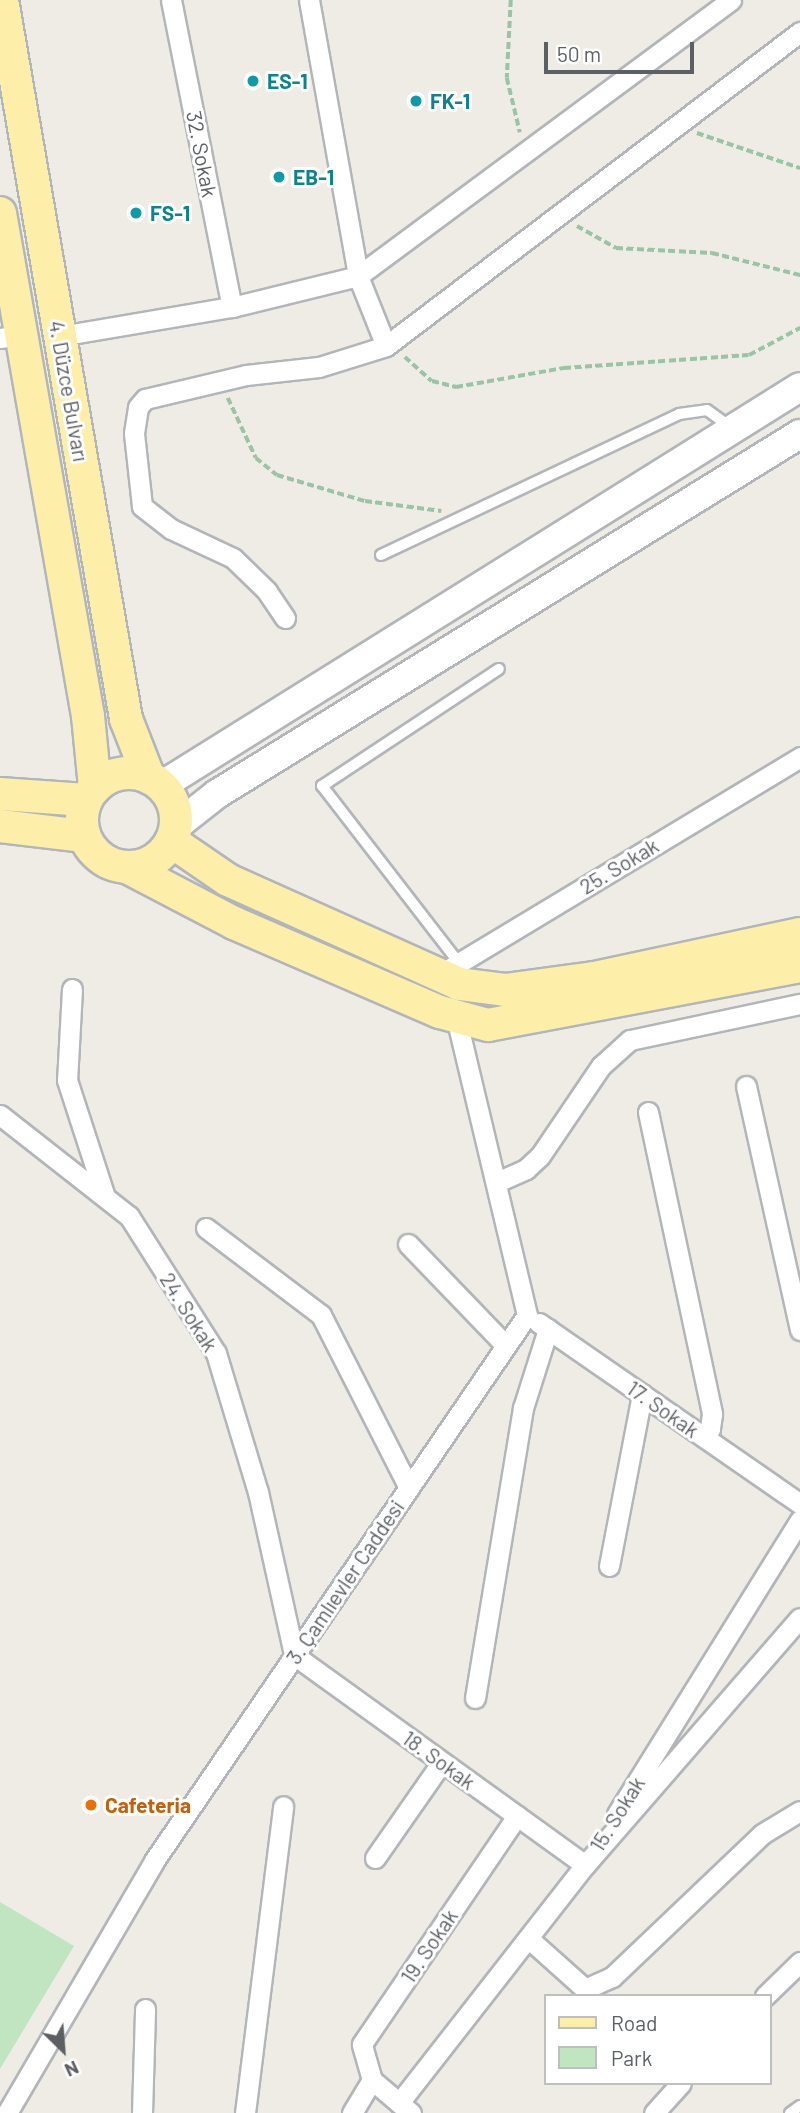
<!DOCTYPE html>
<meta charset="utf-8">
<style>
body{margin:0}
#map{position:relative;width:800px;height:2113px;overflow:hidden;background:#eeece4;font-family:Barlow,sans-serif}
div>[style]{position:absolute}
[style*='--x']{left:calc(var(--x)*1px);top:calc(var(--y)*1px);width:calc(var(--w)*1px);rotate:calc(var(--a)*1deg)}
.green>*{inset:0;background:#c1e5c1}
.path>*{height:3.5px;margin-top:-1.75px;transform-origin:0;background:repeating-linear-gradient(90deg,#99c4a5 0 7px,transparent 0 10.5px)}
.roads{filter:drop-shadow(2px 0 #b2b5b9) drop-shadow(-2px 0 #b2b5b9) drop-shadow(0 2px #b2b5b9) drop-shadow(0 -2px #b2b5b9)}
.service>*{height:10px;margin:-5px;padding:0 5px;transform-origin:5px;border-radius:5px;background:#fff}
.minor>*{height:19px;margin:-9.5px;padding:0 9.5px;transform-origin:9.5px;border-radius:9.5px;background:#fff}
.secondary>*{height:28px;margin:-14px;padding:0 14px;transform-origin:14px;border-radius:14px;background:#fff}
.primary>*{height:32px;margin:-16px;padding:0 16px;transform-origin:16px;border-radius:16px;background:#fdefaa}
.primary>.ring{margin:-16px;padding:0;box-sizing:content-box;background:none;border:32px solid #fdefaa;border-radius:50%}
.dots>*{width:19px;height:19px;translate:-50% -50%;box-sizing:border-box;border:4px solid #fff;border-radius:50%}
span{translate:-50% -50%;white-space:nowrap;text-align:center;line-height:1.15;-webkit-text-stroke:6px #fff;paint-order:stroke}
.culture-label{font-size:21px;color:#0d838f;font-weight:700}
.left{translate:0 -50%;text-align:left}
.street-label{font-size:21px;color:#5c6064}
.food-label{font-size:21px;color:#c56008;font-weight:700}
.legend{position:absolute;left:544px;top:1994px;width:228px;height:91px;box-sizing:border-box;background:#fff;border:2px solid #bebfc1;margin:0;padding:9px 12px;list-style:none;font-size:21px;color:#5c6064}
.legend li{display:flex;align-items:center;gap:14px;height:35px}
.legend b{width:35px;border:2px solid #bebfc1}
.north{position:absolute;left:28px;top:2015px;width:70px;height:70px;-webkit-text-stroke:5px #fff;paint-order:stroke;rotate:155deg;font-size:19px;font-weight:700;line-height:28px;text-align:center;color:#5c6064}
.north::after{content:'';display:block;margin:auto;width:24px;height:32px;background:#5c6064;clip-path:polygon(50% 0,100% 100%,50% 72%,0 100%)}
.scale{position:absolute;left:544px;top:42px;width:150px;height:32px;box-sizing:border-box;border:4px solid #5c6064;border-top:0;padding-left:9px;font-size:21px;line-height:24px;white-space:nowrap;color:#5c6064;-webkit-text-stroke:5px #fff;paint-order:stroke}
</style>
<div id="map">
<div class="green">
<i style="clip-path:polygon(0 1902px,74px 1946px,0 2069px)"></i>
</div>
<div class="path">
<i style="--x:511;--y:0;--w:78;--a:92.9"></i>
<i style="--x:507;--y:78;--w:56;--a:76.5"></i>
<i style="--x:697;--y:133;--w:109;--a:18.8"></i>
<i style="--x:577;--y:226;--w:45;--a:29.4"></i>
<i style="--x:616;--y:248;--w:96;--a:3"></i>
<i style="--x:712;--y:253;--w:91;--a:14"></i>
<i style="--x:405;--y:357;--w:36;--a:42"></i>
<i style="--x:432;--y:381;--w:25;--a:14"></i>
<i style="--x:456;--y:387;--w:110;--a:-10"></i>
<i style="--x:564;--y:368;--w:185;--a:-4"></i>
<i style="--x:749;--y:355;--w:58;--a:-27.9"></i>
<i style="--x:228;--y:398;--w:66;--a:65"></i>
<i style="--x:256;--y:458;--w:27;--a:39"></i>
<i style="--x:277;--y:475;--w:92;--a:16.5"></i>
<i style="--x:365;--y:501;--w:77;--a:7.5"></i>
</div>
<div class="roads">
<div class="service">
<i style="--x:381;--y:555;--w:330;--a:-25.3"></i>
<i style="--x:679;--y:414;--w:28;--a:-8"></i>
<i style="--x:707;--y:410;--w:27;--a:36"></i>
<i style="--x:459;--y:963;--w:224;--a:-127.7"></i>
<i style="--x:322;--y:786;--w:212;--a:-33.5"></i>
<i style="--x:790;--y:2113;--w:12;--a:-35"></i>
</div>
<div class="minor">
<i style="--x:171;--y:0;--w:313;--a:78.8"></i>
<i style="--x:309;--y:0;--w:280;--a:79.9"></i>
<i style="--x:358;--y:276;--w:75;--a:68.2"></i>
<i style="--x:60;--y:336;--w:174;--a:-9.6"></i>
<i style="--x:232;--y:307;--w:130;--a:-13.8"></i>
<i style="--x:358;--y:276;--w:464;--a:-36.5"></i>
<i style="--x:0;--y:338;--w:21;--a:-8"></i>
<i style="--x:285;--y:618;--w:32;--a:-124"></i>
<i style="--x:267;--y:591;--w:47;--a:-135.9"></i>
<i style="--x:233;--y:558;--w:68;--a:-154.9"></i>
<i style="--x:171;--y:529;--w:37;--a:-142"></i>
<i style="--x:142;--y:506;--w:73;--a:-96.3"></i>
<i style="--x:134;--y:433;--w:26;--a:-81"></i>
<i style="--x:138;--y:407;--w:11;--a:-49"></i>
<i style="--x:145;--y:399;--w:104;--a:-13.4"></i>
<i style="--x:246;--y:375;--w:73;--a:-6.3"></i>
<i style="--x:319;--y:367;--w:70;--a:-17.4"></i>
<i style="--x:386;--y:346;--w:520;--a:-37.18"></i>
<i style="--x:439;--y:975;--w:422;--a:-31.1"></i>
<i style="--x:72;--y:989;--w:91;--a:93.1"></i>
<i style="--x:67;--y:1080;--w:123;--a:72"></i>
<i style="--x:746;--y:1086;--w:250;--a:77.5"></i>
<i style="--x:648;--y:1112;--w:309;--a:78"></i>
<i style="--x:712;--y:1414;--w:15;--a:98"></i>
<i style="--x:710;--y:1429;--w:10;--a:127"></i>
<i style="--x:0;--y:1115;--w:164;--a:38.1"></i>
<i style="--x:129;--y:1216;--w:162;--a:57.6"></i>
<i style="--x:216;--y:1353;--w:145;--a:73.2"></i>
<i style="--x:258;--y:1492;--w:167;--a:77.5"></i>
<i style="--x:294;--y:1655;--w:359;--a:35.8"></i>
<i style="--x:497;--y:1182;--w:32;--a:-24"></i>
<i style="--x:526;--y:1169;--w:19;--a:-43"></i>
<i style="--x:540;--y:1156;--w:109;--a:-55.9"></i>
<i style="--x:601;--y:1066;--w:39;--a:-42"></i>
<i style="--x:630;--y:1040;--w:174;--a:-12"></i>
<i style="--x:206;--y:1228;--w:144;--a:37.1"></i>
<i style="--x:321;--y:1315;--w:194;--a:63"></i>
<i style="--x:408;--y:1244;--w:141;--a:46.1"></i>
<i style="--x:539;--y:1323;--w:318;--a:34.7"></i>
<i style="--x:609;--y:1566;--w:175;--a:-79.1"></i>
<i style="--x:475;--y:1698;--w:294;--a:-80.6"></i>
<i style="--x:523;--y:1408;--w:83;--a:-72.4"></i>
<i style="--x:617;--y:1814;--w:346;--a:-58.1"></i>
<i style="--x:375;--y:1858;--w:117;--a:-55.1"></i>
<i style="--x:528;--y:1938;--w:76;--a:41.8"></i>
<i style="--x:585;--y:1989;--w:30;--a:-24"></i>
<i style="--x:612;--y:1977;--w:207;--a:-43.6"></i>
<i style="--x:762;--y:1834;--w:44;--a:-31.2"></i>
<i style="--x:765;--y:1996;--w:49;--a:-44.2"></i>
<i style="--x:372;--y:2080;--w:37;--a:-106"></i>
<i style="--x:362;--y:2044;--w:276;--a:-55.8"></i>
<i style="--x:399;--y:2103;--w:302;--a:-52"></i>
<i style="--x:585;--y:1865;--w:327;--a:-49"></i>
<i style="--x:7;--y:2113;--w:292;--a:-59.7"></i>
<i style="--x:154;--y:1861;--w:661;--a:-55.66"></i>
<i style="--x:527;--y:1315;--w:307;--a:-103.4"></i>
<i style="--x:142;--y:2113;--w:104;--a:-88.3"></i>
<i style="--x:245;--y:2113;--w:309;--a:-82.9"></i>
<i style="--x:352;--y:2113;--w:39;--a:-59"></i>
<i style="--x:372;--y:2080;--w:51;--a:40.2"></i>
<i style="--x:654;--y:2113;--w:40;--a:-48"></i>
</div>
<div class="secondary">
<i style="--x:161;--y:786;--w:753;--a:-31.98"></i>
<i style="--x:175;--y:827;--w:53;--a:-38.2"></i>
<i style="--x:217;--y:794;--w:685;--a:-31.7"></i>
</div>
<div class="primary">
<i style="--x:2;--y:0;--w:730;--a:80.21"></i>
<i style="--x:126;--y:719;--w:63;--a:68.7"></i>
<i style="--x:0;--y:213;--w:511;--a:80.08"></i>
<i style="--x:88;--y:716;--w:72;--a:84.4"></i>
<i class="ring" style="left:82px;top:773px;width:62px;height:62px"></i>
<i style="--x:0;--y:794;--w:86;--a:4"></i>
<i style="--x:0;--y:826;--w:85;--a:6.8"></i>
<i style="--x:171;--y:841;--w:69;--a:34.4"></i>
<i style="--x:228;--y:880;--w:253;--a:24.2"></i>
<i style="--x:459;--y:984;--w:46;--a:7.4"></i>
<i style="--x:505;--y:990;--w:91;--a:-7.6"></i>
<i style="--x:595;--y:978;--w:210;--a:-12.1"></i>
<i style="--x:127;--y:867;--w:121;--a:27.6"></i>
<i style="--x:234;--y:923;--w:224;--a:23.4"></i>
<i style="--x:440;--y:1012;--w:50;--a:15.2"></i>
<i style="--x:488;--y:1025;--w:318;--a:-10.7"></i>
</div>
</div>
<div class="dots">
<i style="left:253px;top:81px;background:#0f9aa8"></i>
<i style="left:416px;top:101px;background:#0f9aa8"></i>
<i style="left:279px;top:177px;background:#0f9aa8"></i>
<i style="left:136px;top:213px;background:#0f9aa8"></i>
<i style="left:91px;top:1805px;background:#e8710a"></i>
</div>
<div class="culture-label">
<span class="left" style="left:267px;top:81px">ES-1</span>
<span class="left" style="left:430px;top:101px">FK-1</span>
<span class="left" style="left:293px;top:177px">EB-1</span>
<span class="left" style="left:150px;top:213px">FS-1</span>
</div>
<div class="street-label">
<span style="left:202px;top:154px;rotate:79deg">32. Sokak</span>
<span style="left:69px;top:391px;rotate:80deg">4. Düzce Bulvarı</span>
<span style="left:619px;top:866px;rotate:-31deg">25. Sokak</span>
<span style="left:189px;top:1312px;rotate:58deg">24. Sokak</span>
<span style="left:663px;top:1409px;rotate:35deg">17. Sokak</span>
<span style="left:345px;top:1582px;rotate:-56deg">3. Çamlıevler Caddesi</span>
<span style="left:439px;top:1760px;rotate:36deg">18. Sokak</span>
<span style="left:617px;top:1814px;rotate:-58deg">15. Sokak</span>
<span style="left:429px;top:1946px;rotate:-56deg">19. Sokak</span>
</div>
<div class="food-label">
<span class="left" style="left:105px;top:1805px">Cafeteria</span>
</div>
<ul class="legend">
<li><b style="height:9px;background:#fdefaa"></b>Road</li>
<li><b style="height:19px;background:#c1e5c1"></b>Park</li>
</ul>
<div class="north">N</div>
<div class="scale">50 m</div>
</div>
